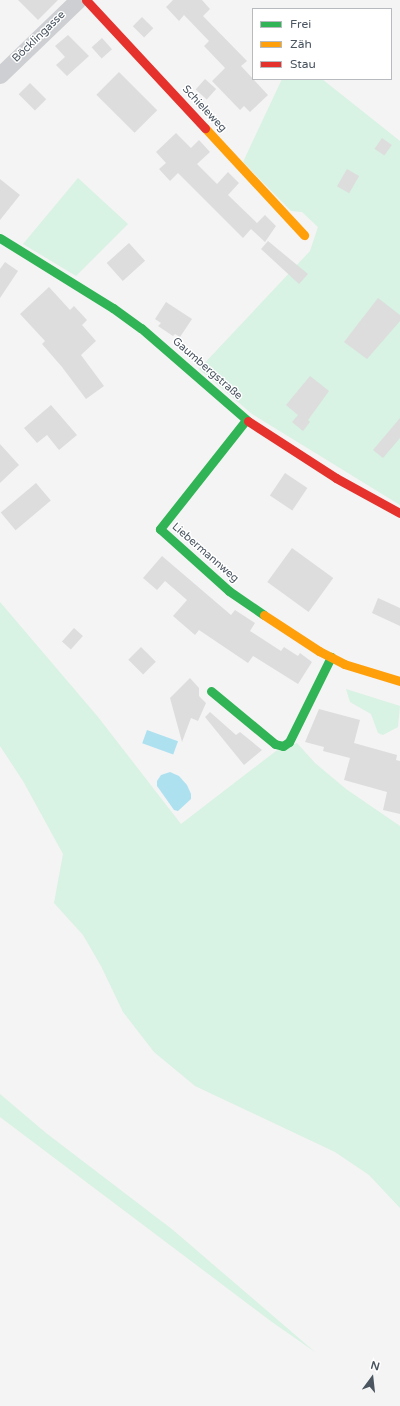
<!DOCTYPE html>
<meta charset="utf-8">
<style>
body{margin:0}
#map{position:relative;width:400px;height:1406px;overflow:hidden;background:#f4f4f4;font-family:"Varela Round",sans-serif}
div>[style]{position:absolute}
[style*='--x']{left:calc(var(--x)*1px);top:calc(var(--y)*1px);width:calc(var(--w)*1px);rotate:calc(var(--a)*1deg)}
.green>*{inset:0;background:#d8f2e3}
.water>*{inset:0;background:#aee1f0;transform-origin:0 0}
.building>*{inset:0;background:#ddddde;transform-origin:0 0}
.street>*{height:17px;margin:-8.5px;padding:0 8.5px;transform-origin:8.5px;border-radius:8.5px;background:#cdcfd2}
.fast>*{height:9px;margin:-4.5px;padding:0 4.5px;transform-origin:4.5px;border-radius:4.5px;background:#30b455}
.slow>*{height:9px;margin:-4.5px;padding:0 4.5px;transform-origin:4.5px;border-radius:4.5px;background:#ff9f0a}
.jam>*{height:9px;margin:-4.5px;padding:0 4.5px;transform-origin:4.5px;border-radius:4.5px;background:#e5322d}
span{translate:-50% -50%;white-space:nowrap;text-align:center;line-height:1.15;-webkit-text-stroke:3px #fff;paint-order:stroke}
.street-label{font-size:11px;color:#4a5560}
.legend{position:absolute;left:252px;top:8px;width:140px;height:72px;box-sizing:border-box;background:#fff;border:1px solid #b7bbbf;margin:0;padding:5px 7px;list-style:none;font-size:12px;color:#4a5560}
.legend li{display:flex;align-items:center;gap:8px;height:20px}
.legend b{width:20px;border:1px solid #b7bbbf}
.north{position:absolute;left:352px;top:1358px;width:40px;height:40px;-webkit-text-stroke:3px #fff;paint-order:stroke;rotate:15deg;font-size:11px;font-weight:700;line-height:16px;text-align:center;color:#4a5560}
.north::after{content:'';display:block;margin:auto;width:14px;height:18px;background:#4a5560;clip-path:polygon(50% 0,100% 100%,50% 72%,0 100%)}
</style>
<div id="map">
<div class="green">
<i style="clip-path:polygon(282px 79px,322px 79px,400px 141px,400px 505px,252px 414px,199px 369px,310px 251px,318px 227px,302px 212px,291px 211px,243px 162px)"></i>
<i style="clip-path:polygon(78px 178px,128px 224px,76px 276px,23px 244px)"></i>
<i style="clip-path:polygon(0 602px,98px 717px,181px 824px,276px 751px,297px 743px,315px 763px,346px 789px,400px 826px,400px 1208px,369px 1175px,335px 1152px,195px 1086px,154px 1052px,123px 1012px,101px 966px,83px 935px,54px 903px,63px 854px,23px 781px,0 746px)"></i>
<i style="clip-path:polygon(346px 689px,400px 706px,398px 727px,383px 735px,378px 733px,371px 714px,350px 702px)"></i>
<i style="clip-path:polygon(0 1094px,46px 1133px,173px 1230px,315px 1352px,272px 1322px,0 1117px)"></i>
</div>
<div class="water">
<i style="left:147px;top:730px;width:33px;height:14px;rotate:20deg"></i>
<i style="clip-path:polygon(170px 772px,179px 776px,187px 785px,191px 794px,191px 799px,178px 811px,174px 810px,157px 786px,157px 781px,161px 775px)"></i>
</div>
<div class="building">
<i style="clip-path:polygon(18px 0,58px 0,38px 20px)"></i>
<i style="clip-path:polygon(173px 0,202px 0,210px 9px,203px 16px,247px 61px,241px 66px,268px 95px,250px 112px,244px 106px,240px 110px,212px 81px,225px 68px,204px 46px,209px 41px,184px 15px,179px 21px,166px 7px)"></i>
<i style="left:142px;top:17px;width:16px;height:13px;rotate:45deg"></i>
<i style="clip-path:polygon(68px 35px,89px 56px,67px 76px,56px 65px,65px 57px,55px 46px)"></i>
<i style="left:102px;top:38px;width:15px;height:14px;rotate:48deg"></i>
<i style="left:119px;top:72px;width:54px;height:32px;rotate:45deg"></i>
<i style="left:205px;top:79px;width:15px;height:14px;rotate:42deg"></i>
<i style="left:30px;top:83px;width:23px;height:16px;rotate:45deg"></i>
<i style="clip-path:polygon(176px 133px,191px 148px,199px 140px,210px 152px,197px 164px,217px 184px,228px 172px,239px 183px,228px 195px,257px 223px,265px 215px,276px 226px,265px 242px,251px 229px,243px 238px,178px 173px,170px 181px,159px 169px,166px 163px,156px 152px)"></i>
<i style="left:382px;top:138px;width:12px;height:13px;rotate:35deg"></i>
<i style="left:347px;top:169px;width:14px;height:20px;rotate:30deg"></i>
<i style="clip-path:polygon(0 179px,20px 195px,0 220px)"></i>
<i style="clip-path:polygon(268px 241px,308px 274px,299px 284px,261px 249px)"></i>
<i style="left:129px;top:243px;width:24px;height:30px;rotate:48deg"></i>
<i style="clip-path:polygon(5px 262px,18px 271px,0 298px,0 269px)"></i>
<i style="clip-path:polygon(49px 287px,70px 310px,74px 306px,87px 320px,82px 325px,96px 341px,81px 355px,104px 386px,86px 399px,62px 367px,42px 344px,45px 341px,20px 314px)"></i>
<i style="clip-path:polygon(378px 298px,400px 315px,400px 321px,367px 359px,344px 342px)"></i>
<i style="clip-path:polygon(166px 302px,192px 319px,180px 337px,175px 334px,173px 336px,158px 326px,161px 323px,155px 319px)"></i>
<i style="clip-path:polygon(310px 376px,329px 391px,308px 420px,310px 422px,303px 431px,292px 422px,298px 415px,286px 405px)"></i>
<i style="clip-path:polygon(51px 405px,77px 435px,59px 450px,47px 435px,37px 443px,24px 428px)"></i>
<i style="clip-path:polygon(400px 418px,400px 438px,383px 458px,373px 450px)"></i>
<i style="clip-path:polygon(0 444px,19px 465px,0 483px)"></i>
<i style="left:285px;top:473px;width:27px;height:27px;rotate:34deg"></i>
<i style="left:36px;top:483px;width:23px;height:46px;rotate:50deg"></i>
<i style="left:292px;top:548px;width:51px;height:42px;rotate:36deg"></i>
<i style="clip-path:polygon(162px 556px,231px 615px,235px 610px,255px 623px,250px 631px,281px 651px,284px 647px,298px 656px,300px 653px,312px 662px,298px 684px,253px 656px,248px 663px,199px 630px,195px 635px,173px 616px,187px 600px,165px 581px,157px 590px,143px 578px)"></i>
<i style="clip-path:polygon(378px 598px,400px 608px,400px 626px,372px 613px)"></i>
<i style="left:74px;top:628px;width:12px;height:18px;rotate:42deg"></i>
<i style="left:141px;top:647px;width:21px;height:18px;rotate:45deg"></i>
<i style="clip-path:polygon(190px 678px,199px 688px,199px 696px,206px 703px,198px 721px,191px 718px,182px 742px,170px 698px)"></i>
<i style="clip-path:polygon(319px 709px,360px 720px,354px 743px,397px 755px,396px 760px,400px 761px,400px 814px,383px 810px,387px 792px,344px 780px,350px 758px,323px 751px,324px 747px,305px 742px)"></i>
<i style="clip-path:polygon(210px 712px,236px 735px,240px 732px,262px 750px,244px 765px,205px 717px)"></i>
</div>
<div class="street">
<i style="--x:0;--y:75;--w:108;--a:-43.9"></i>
</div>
<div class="fast">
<i style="--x:0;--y:238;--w:133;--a:31.8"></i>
<i style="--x:113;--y:308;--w:34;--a:36"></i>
<i style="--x:141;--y:328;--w:142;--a:41"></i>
<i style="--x:246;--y:420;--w:139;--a:128.3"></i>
<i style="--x:160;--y:529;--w:93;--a:41.9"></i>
<i style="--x:229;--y:591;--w:42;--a:34.4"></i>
<i style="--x:211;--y:691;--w:83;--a:39.6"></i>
<i style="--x:275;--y:744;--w:8;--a:14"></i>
<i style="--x:283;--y:746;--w:7;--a:-34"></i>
<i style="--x:289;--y:742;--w:95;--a:-63.7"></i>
</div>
<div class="slow">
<i style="--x:205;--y:128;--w:146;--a:47.2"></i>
<i style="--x:264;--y:615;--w:66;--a:33.2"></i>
<i style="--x:319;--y:651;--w:28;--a:27"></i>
<i style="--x:344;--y:664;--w:59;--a:16.9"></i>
</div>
<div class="jam">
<i style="--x:86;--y:0;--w:175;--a:47.1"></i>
<i style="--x:248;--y:421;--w:105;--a:32.9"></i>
<i style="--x:336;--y:478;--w:73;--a:28.7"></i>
</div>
<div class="street-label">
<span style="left:39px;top:37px;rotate:-44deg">Böcklingasse</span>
<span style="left:204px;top:109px;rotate:47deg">Schieleweg</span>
<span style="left:207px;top:369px;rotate:41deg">Gaumbergstraße</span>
<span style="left:205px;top:553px;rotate:41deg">Liebermannweg</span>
</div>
<ul class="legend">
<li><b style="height:5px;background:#30b455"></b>Frei</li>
<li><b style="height:5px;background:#ff9f0a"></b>Zäh</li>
<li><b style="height:5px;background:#e5322d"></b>Stau</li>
</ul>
<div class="north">N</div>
</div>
